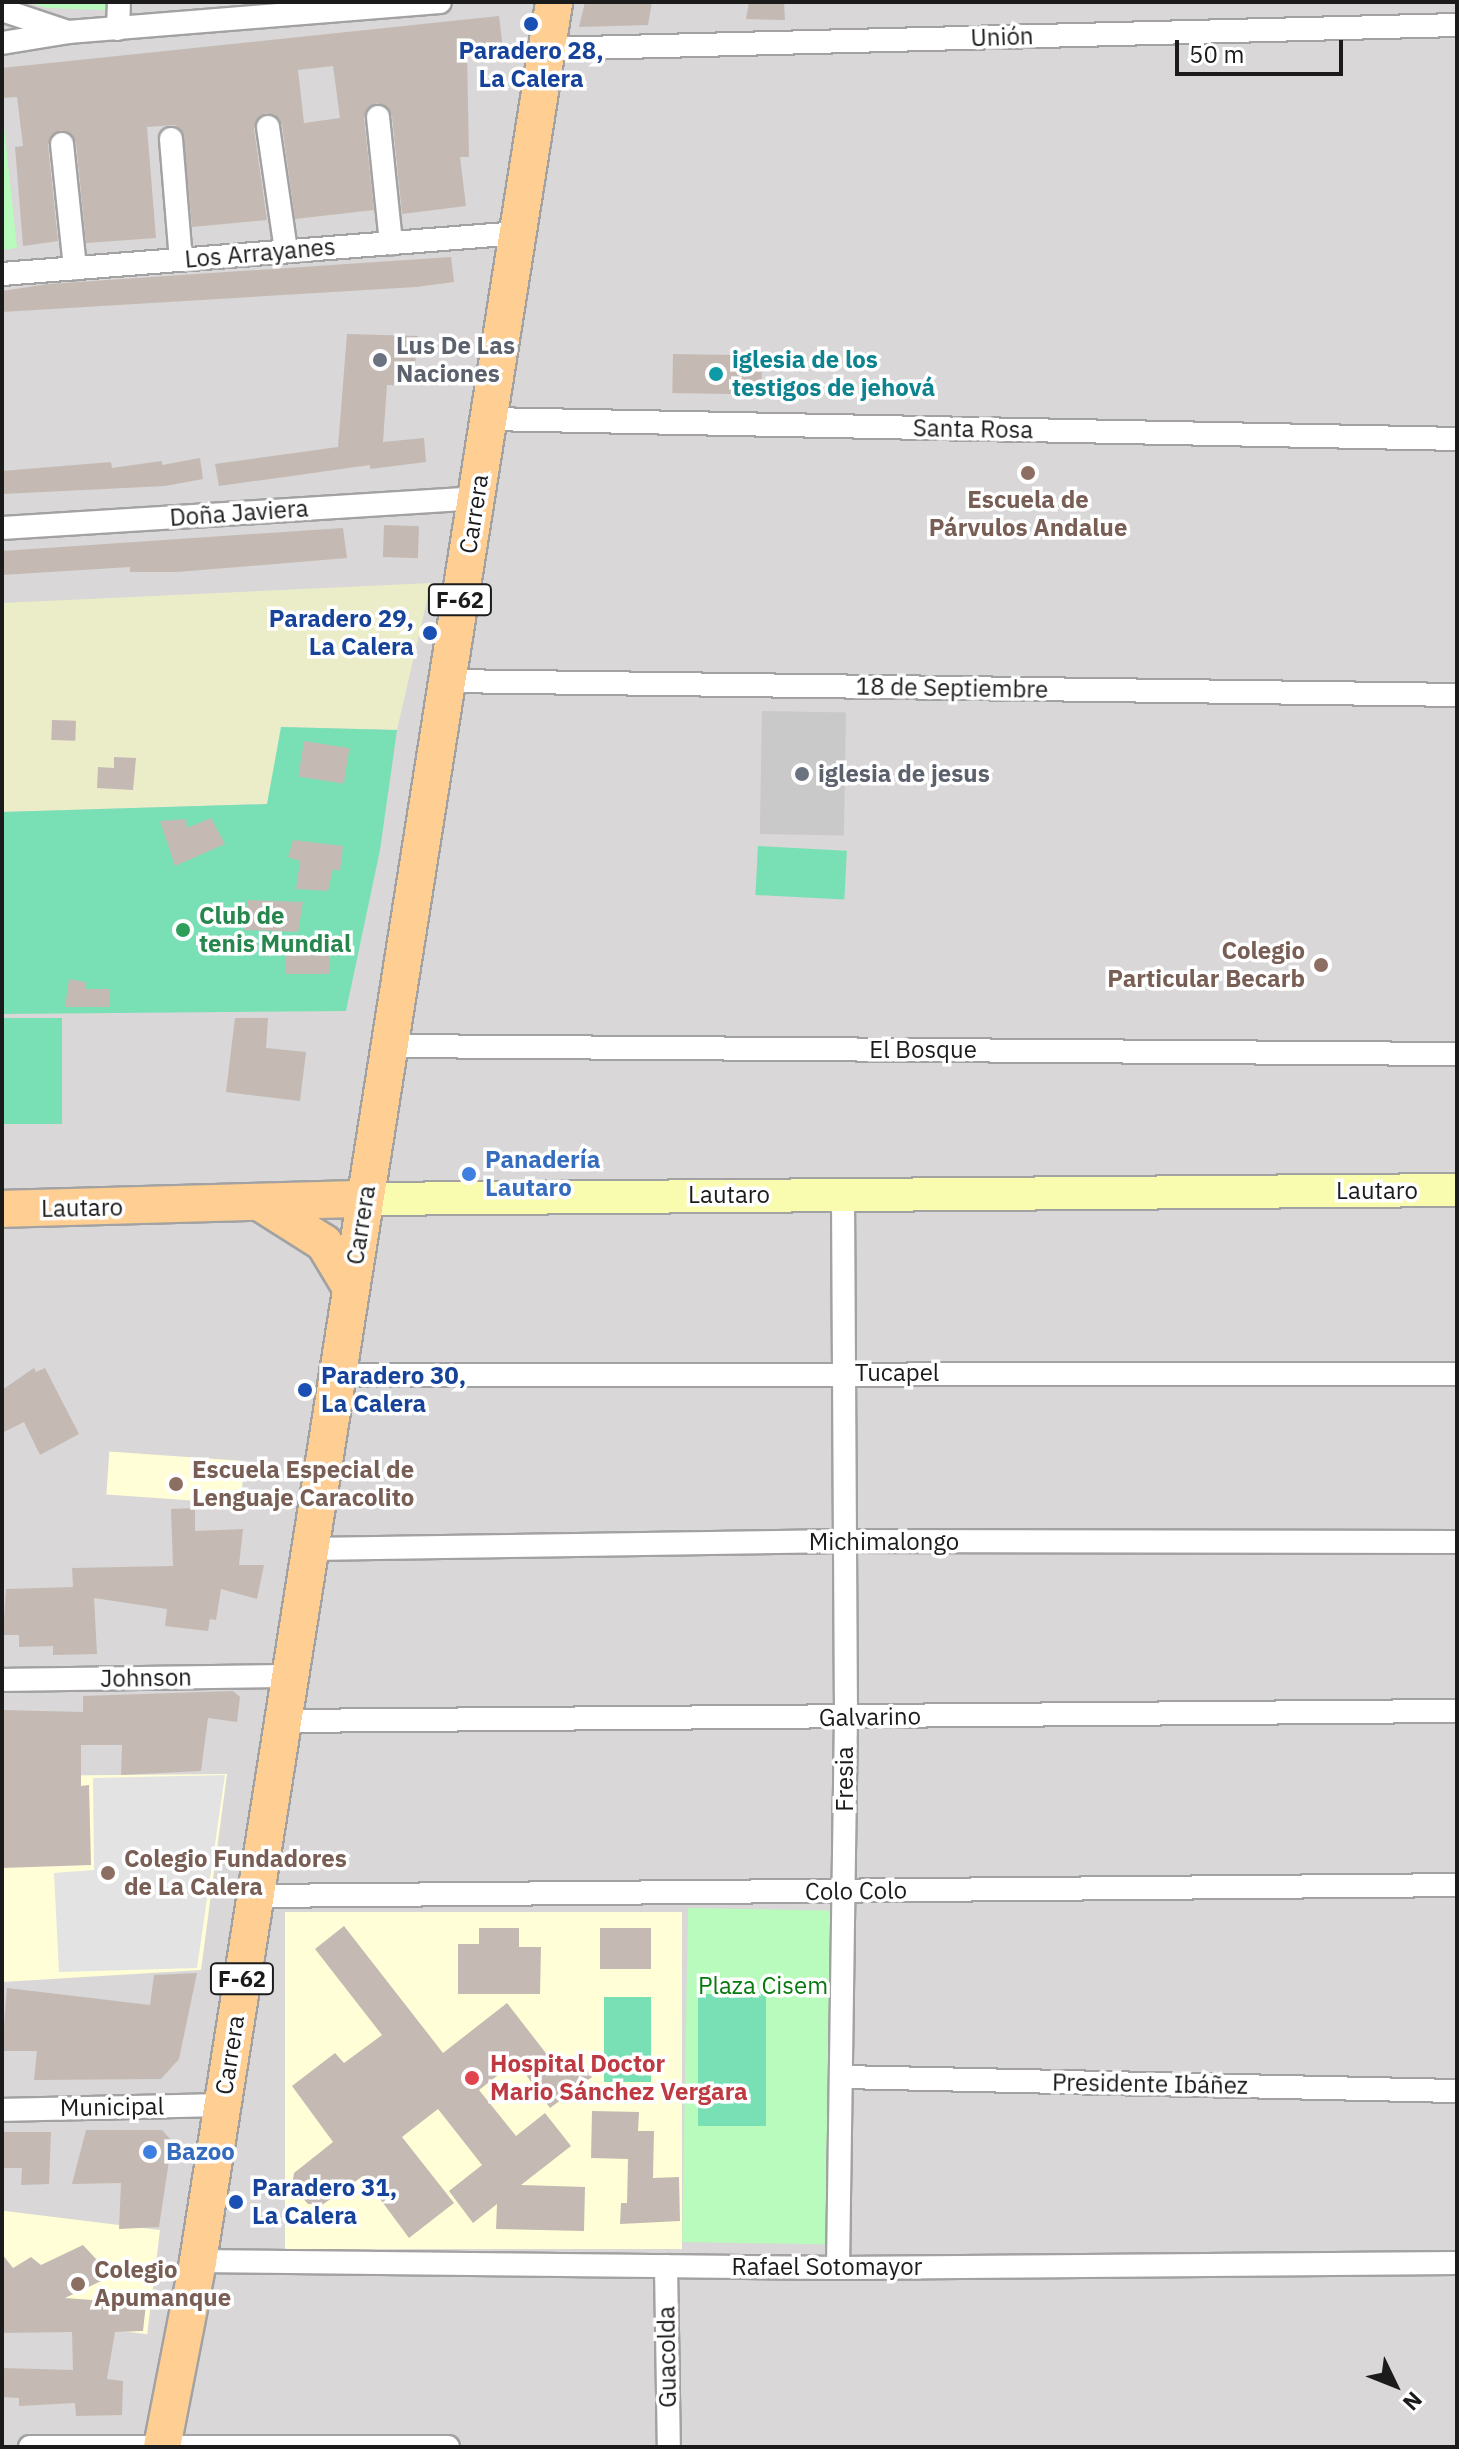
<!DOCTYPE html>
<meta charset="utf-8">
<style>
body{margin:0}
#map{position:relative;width:1459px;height:2449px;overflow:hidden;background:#ede8df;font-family:"IBM Plex Sans",sans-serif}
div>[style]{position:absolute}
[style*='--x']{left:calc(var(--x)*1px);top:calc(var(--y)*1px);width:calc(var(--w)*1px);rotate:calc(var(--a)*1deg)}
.residential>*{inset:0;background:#d9d7d7;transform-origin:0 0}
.education>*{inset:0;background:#fffed6;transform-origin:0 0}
.religious>*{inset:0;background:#c9c9c9;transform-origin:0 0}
.farmland>*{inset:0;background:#ebedc9}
.park>*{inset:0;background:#b8fbbc;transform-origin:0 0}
.pitch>*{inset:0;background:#79e0b6;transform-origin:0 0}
.parking>*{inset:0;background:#e3e3e3}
.building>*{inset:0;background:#c4bab3;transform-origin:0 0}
.roads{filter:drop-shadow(2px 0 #a2a2a2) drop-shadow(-2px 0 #a2a2a2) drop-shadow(0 2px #a2a2a2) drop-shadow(0 -2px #a2a2a2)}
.street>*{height:22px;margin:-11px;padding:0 11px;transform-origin:11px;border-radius:11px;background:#fff}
.secondary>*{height:32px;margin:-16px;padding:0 16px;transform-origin:16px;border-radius:16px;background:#f9fbaf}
.primary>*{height:36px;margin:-18px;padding:0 18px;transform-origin:18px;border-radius:18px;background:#ffce92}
.dots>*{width:22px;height:22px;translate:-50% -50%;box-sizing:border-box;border:4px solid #fff;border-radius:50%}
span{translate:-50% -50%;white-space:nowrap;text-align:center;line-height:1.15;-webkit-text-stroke:7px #fff;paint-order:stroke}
.shield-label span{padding:2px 6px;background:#fff;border:2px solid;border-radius:6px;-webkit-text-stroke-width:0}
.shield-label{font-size:22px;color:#1b1b1b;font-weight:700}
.street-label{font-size:24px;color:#1b1b1b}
.transit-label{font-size:24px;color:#164399;font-weight:700}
.right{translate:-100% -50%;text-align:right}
.left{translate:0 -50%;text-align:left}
.worship-label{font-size:24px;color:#5b616d;font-weight:700}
.culture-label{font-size:24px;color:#0d838f;font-weight:700}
.education-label{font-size:24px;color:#785e54;font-weight:700}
.leisure-label{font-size:24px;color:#27864d;font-weight:700}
.shop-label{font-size:24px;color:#366cbe;font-weight:700}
.park-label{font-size:24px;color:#077a0e}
.health-label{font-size:24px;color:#be3a42;font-weight:700}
.frame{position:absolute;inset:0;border:4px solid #1b1b1b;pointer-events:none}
.north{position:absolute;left:1355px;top:2345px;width:80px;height:80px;-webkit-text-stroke:6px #fff;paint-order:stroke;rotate:133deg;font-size:22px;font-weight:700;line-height:32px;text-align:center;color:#1b1b1b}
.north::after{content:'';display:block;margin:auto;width:28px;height:36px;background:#1b1b1b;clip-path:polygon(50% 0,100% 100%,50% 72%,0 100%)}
.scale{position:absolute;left:1175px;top:40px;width:168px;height:36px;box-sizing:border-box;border:4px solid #1b1b1b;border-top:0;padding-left:10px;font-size:24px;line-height:28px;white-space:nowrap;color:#1b1b1b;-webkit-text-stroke:6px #fff;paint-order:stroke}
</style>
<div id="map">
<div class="residential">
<i style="left:2px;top:2px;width:1455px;height:2445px"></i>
</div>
<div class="education">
<i style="left:244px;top:1461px;width:43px;height:135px;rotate:94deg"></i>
<i style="clip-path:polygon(227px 1774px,201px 1970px,2px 1982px,2px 1776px)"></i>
<i style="left:285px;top:1912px;width:397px;height:337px"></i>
<i style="left:160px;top:2230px;width:105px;height:158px;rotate:97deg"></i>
</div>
<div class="religious">
<i style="left:762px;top:711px;width:84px;height:123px;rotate:1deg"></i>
</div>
<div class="farmland">
<i style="clip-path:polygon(431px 583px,397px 730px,282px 727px,268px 804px,2px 812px,2px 603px)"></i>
</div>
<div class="park">
<i style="clip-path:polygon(27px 2px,107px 2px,107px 10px,47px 8px)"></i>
<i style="clip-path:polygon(2px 108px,17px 248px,2px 250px)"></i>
<i style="left:688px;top:1908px;width:153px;height:334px;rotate:1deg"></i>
</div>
<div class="pitch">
<i style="clip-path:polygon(281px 727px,397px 730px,380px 850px,346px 1011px,2px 1014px,2px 812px,267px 804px)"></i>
<i style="left:758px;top:846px;width:89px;height:49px;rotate:3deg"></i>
<i style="left:2px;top:1018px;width:60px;height:106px"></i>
<i style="left:766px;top:1994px;width:132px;height:68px;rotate:90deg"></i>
<i style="left:651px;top:1997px;width:85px;height:47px;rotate:90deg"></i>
</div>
<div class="parking">
<i style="clip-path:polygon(225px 1775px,197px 1968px,59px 1972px,54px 1873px,94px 1870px,93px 1778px)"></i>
</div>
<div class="building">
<i style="clip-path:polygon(585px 2px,652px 2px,648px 25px,579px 27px)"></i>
<i style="clip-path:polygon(749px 2px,784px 2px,785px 20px,746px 19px)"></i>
<i style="clip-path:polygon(evenodd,499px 16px,503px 49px,467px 54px,469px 157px,460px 157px,466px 206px,402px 214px,392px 116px,377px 103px,364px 118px,374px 210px,295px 219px,282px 125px,267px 113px,259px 117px,254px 129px,267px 220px,192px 227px,183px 132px,175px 125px,147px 127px,156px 238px,86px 243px,76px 143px,61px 130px,48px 145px,58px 241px,23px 246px,15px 147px,23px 146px,17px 97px,2px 98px,2px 68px,499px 16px,333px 66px,340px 118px,304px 123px,298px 70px,333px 66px)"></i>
<i style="clip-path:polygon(451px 257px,454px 282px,416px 287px,2px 312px,2px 291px,48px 284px)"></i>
<i style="clip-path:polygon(347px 334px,418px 336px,413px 386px,387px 385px,383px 442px,424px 438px,426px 462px,370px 469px,370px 465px,219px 486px,215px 464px,338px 447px)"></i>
<i style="left:673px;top:354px;width:89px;height:39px;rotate:1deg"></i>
<i style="clip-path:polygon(200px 458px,203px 479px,165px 486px,2px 494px,2px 471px,111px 462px,112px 468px,162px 461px,162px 465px)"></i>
<i style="left:384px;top:525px;width:35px;height:32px;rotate:2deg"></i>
<i style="clip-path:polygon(343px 528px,347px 558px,177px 572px,130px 572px,130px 567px,2px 575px,2px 551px)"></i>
<i style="left:52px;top:720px;width:24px;height:20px;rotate:2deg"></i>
<i style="left:304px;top:741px;width:46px;height:36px;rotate:9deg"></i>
<i style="clip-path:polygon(114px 757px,136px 758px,133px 790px,97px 788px,98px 767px,114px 768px)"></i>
<i style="clip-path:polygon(211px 818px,225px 844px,175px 866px,160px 821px,186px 819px,187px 828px)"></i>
<i style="clip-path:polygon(293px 840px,343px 846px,340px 871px,333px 869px,328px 891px,296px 889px,300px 861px,288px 857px)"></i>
<i style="clip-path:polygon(247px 900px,303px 902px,298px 932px,244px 930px,238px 909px,247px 909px)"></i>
<i style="left:285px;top:953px;width:44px;height:21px"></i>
<i style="clip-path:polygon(69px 979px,85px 982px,86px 989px,109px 989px,109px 1007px,65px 1007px)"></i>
<i style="clip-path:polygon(235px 1018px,268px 1018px,266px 1048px,306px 1052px,300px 1101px,226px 1092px)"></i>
<i style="clip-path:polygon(34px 1368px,36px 1372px,45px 1368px,79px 1434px,40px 1455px,24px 1422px,2px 1433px,2px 1390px)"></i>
<i style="clip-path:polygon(195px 1508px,195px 1531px,243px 1529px,239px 1565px,264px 1565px,257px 1599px,221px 1589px,216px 1620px,210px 1619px,208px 1631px,165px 1626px,167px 1609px,94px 1598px,97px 1654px,53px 1655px,53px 1646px,19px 1647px,19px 1635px,3px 1635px,6px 1589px,73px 1587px,72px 1568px,173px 1566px,171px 1509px)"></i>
<i style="clip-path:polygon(233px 1691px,240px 1697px,237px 1722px,208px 1718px,201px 1771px,121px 1775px,122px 1745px,81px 1745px,81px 1786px,89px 1785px,91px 1865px,2px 1868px,2px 1710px,83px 1712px,83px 1696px)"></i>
<i style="clip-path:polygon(344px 1926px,443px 2053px,507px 2003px,559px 2070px,576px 2056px,592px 2077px,550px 2108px,516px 2061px,479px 2090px,516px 2136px,545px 2113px,571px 2146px,521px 2185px,585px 2187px,584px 2231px,496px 2229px,497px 2204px,473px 2223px,449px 2191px,482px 2165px,438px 2109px,402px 2137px,454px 2203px,409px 2238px,363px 2176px,322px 2205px,308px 2204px,292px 2186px,294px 2173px,333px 2142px,292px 2086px,335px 2053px,344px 2063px,382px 2035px,315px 1949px)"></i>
<i style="clip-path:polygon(479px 1928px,519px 1928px,519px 1947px,541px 1947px,540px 1994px,458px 1994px,458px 1944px,479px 1944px)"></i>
<i style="left:600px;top:1928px;width:51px;height:41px"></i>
<i style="clip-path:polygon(197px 1973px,179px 2059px,161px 2079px,34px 2080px,37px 2051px,2px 2051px,7px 1988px,150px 2005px,154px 1975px)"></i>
<i style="clip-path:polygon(592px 2111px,639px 2112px,638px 2131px,654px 2131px,653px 2178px,679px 2177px,680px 2221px,620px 2224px,621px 2203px,627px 2203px,628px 2159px,591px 2158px)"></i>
<i style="clip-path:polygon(86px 2130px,162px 2130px,172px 2141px,159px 2227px,119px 2229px,121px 2183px,72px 2184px)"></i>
<i style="clip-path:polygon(2px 2132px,51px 2132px,49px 2184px,21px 2185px,22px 2168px,2px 2168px)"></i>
<i style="clip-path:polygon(83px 2245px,112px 2276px,65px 2298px,146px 2304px,143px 2331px,115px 2332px,107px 2379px,123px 2381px,122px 2415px,76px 2416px,75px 2403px,19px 2406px,19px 2398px,2px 2397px,2px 2368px,73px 2370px,72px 2332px,2px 2333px,2px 2254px,13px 2268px,31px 2257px,41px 2265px)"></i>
</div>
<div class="roads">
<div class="street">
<i style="--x:2;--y:10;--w:70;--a:18.4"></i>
<i style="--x:68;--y:32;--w:373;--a:-4.6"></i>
<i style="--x:118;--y:29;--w:27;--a:-88"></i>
<i style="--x:2;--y:43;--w:62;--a:-9.3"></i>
<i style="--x:547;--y:49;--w:910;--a:-1.51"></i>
<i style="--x:378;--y:117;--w:127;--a:84.1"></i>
<i style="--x:268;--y:127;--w:125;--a:81.7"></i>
<i style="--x:171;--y:139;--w:121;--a:85.3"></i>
<i style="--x:62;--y:144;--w:125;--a:84"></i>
<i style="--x:2;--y:274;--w:518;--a:-4.54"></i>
<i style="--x:489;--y:419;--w:968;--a:1.18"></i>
<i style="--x:2;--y:528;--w:475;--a:-3.6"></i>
<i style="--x:447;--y:681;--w:1010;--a:0.79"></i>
<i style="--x:390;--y:1046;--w:1067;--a:0.43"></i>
<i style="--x:338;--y:1375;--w:1119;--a:-0.05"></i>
<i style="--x:310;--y:1549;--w:534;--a:-0.86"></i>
<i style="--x:844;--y:1541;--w:613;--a:0.09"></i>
<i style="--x:2;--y:1680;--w:288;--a:-0.8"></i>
<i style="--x:283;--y:1721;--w:1174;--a:-0.49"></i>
<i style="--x:256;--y:1896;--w:1201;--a:-0.52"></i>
<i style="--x:843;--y:2077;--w:614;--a:1.31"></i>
<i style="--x:2;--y:2110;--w:221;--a:-1.3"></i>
<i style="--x:198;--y:2261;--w:640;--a:0.63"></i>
<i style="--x:838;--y:2268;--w:619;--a:-0.46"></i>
<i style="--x:666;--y:2266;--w:181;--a:89.1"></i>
<i style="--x:838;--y:2268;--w:551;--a:-89.17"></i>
<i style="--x:846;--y:1717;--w:523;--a:-90.33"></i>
<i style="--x:30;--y:2447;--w:418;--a:0"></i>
</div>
<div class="secondary">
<i style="--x:365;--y:1199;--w:1092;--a:-0.47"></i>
</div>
<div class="primary">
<i style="--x:264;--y:1205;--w:71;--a:32.3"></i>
<i style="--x:324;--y:1243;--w:52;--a:59"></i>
<i style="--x:2;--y:1209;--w:363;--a:-1.6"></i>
<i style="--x:162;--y:2447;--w:189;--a:-79"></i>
<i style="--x:198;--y:2261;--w:2287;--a:-81.04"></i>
</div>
</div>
<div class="dots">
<i style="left:531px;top:24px;background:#1a4fb4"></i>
<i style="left:380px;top:360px;background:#6b7280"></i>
<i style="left:716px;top:374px;background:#0f9aa8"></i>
<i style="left:1028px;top:473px;background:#8d6e63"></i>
<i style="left:430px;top:633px;background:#1a4fb4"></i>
<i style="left:802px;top:774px;background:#6b7280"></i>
<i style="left:183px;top:930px;background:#2e9e5b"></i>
<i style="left:1321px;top:965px;background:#8d6e63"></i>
<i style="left:469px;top:1174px;background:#3f7fe0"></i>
<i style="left:305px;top:1390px;background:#1a4fb4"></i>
<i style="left:176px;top:1484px;background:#8d6e63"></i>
<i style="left:108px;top:1873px;background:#8d6e63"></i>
<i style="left:472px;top:2078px;background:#e0444e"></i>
<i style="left:150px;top:2152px;background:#3f7fe0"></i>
<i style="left:236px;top:2202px;background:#1a4fb4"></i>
<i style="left:78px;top:2284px;background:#8d6e63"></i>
</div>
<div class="shield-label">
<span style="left:460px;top:600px">F-62</span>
<span style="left:242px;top:1979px">F-62</span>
</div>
<div class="street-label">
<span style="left:1002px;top:37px;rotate:-2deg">Unión</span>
<span style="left:260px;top:253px;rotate:-5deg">Los Arrayanes</span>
<span style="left:973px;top:429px;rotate:1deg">Santa Rosa</span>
<span style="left:239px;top:513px;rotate:-4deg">Doña Javiera</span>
<span style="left:474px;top:514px;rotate:-81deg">Carrera</span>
<span style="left:952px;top:688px;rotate:1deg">18 de Septiembre</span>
<span style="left:923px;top:1050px">El Bosque</span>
<span style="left:1377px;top:1191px">Lautaro</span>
<span style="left:729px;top:1195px">Lautaro</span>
<span style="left:82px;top:1208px;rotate:-1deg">Lautaro</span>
<span style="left:361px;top:1225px;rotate:-81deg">Carrera</span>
<span style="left:897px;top:1373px">Tucapel</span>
<span style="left:884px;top:1542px">Michimalongo</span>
<span style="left:146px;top:1678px;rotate:-1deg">Johnson</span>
<span style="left:870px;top:1717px;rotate:-1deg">Galvarino</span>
<span style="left:845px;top:1779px;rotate:-90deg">Fresia</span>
<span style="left:856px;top:1891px;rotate:-1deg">Colo Colo</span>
<span style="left:230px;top:2055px;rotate:-81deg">Carrera</span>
<span style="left:1150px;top:2084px;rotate:1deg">Presidente Ibáñez</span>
<span style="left:112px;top:2107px;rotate:-1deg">Municipal</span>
<span style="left:827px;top:2267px">Rafael Sotomayor</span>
<span style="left:667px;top:2357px;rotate:-91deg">Guacolda</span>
</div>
<div class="transit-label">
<span style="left:531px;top:65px">Paradero 28,<br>La Calera</span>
<span class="right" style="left:414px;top:633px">Paradero 29,<br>La Calera</span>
<span class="left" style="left:321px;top:1390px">Paradero 30,<br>La Calera</span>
<span class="left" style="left:252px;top:2202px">Paradero 31,<br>La Calera</span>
</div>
<div class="worship-label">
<span class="left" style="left:396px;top:360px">Lus De Las<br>Naciones</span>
<span class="left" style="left:818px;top:774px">iglesia de jesus</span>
</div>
<div class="culture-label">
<span class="left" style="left:732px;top:374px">iglesia de los<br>testigos de jehová</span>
</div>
<div class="education-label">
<span style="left:1028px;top:514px">Escuela de<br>Párvulos Andalue</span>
<span class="right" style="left:1305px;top:965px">Colegio<br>Particular Becarb</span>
<span class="left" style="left:192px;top:1484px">Escuela Especial de<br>Lenguaje Caracolito</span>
<span class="left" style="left:124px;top:1873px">Colegio Fundadores<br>de La Calera</span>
<span class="left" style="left:94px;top:2284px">Colegio<br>Apumanque</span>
</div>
<div class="leisure-label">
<span class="left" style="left:199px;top:930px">Club de<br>tenis Mundial</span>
</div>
<div class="shop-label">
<span class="left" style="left:485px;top:1174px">Panadería<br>Lautaro</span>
<span class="left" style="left:166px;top:2152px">Bazoo</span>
</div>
<div class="park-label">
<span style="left:763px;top:1986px">Plaza Cisem</span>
</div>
<div class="health-label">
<span class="left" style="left:490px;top:2078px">Hospital Doctor<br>Mario Sánchez Vergara</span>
</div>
<div class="frame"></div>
<div class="north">N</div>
<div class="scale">50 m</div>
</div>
